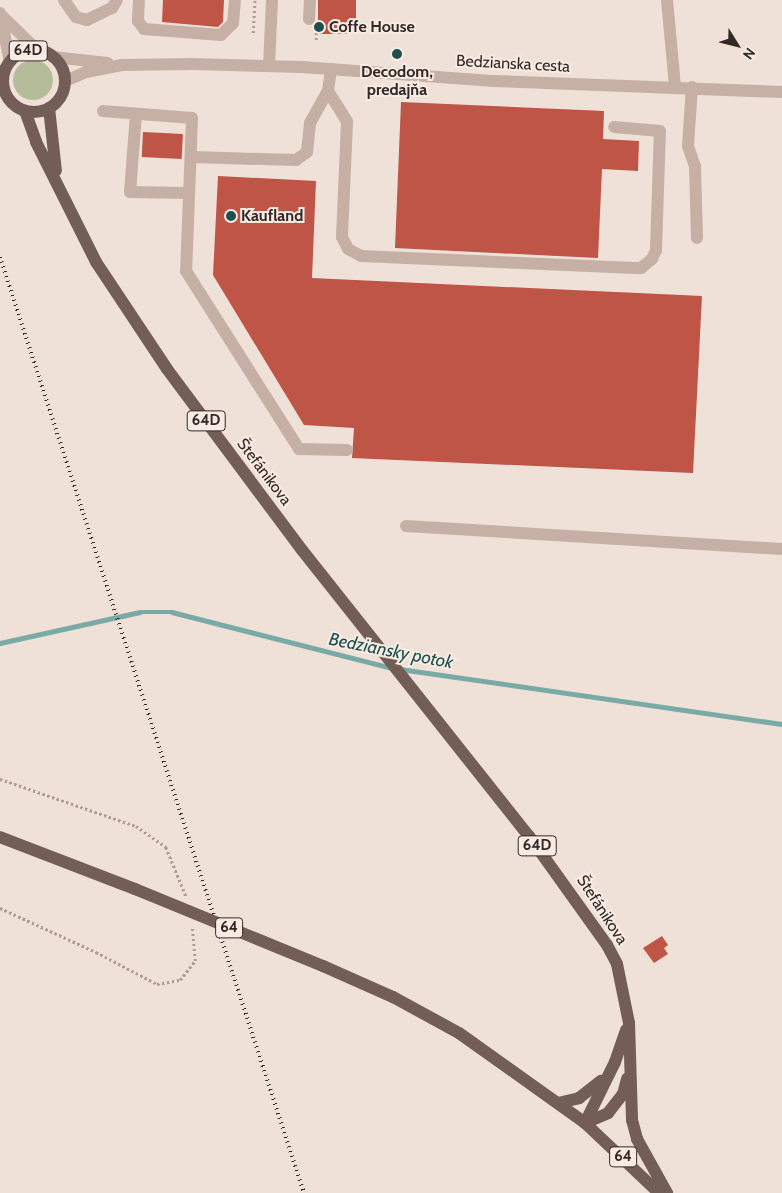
<!DOCTYPE html>
<meta charset="utf-8">
<style>
body{margin:0}
#map{position:relative;width:782px;height:1193px;overflow:hidden;background:#efe1d7;font-family:Cabin,sans-serif}
div>[style]{position:absolute}
[style*='--x']{left:calc(var(--x)*1px);top:calc(var(--y)*1px);width:calc(var(--w)*1px);rotate:calc(var(--a)*1deg)}
.green>*{inset:0;background:#b5bc99}
.round{border-radius:50%}
.stream>*{height:4.5px;margin:-2.25px;padding:0 2.25px;transform-origin:2.25px;border-radius:2.25px;background:#79aaa6}
.building>*{inset:0;background:#be5547;transform-origin:0 0}
.path>*{height:2.5px;margin-top:-1.25px;transform-origin:0;background:repeating-linear-gradient(90deg,#b19a8f 0 2.5px,transparent 0 5px)}
.minor>*{height:12px;margin:-6px;padding:0 6px;transform-origin:6px;border-radius:6px;background:#c6b0a5}
.major>*{height:12px;margin:-6px;padding:0 6px;transform-origin:6px;border-radius:6px;background:#735d57}
.major>.ring{margin:-6px;padding:0;box-sizing:content-box;background:none;border:12px solid #735d57;border-radius:50%}
.rail>*{height:4px;margin-top:-2px;transform-origin:0;background:repeating-linear-gradient(90deg,#322825 0 1px,transparent 0 5px)}
.major-bridge>*{height:12px;margin:-6px;padding:0 6px;transform-origin:6px;border-radius:6px;background:#735d57}
.dots>*{width:14px;height:14px;translate:-50% -50%;box-sizing:border-box;border:2px solid #f7ebe3;border-radius:50%}
span{translate:-50% -50%;white-space:nowrap;text-align:center;line-height:1.15;-webkit-text-stroke:4px #f7ebe3;paint-order:stroke}
.shield-label span{padding:1px 4px;background:#f7ebe3;border:1px solid;border-radius:4px;-webkit-text-stroke-width:0}
.shield-label{font-size:15px;color:#322825;font-weight:700}
.poi-label{font-size:16px;color:#322825;font-weight:700}
.left{translate:0 -50%;text-align:left}
.street-label{font-size:16px;color:#322825}
.water-label{font-size:18px;color:#1e504d;font-style:italic}
.north{position:absolute;left:712px;top:20px;width:50px;height:50px;-webkit-text-stroke:4px #f7ebe3;paint-order:stroke;rotate:126deg;font-size:14px;font-weight:700;line-height:20px;text-align:center;color:#322825}
.north::after{content:'';display:block;margin:auto;width:18px;height:22px;background:#322825;clip-path:polygon(50% 0,100% 100%,50% 72%,0 100%)}
</style>
<div id="map">
<div class="green">
<i class="round" style="left:13px;top:60px;width:40px;height:40px"></i>
</div>
<div class="stream">
<i style="--x:0;--y:643;--w:143;--a:-12.5"></i>
<i style="--x:140;--y:612;--w:32;--a:0"></i>
<i style="--x:172;--y:612;--w:227;--a:14.3"></i>
<i style="--x:400;--y:669;--w:386;--a:8.2"></i>
</div>
<div class="building">
<i style="clip-path:polygon(163px 0,224px 0,223px 22px,218px 27px,162px 22px)"></i>
<i style="left:318px;top:0;width:38px;height:34px"></i>
<i style="clip-path:polygon(401px 102px,604px 111px,603px 139px,639px 141px,638px 171px,602px 169px,598px 258px,395px 248px)"></i>
<i style="left:143px;top:132px;width:40px;height:25px;rotate:3deg"></i>
<i style="clip-path:polygon(218px 176px,316px 181px,312px 278px,702px 296px,693px 473px,352px 458px,354px 428px,304px 425px,213px 275px)"></i>
<i style="clip-path:polygon(662px 936px,668px 945px,664px 948px,668px 954px,654px 963px,643px 948px)"></i>
</div>
<div class="path">
<i style="--x:253;--y:33;--w:33;--a:-87"></i>
<i style="--x:316;--y:40;--w:8;--a:-90"></i>
<i style="--x:0;--y:779;--w:144;--a:19.1"></i>
<i style="--x:136;--y:826;--w:37;--a:35"></i>
<i style="--x:166;--y:847;--w:53;--a:67.8"></i>
<i style="--x:0;--y:908;--w:106;--a:24.6"></i>
<i style="--x:96;--y:952;--w:69;--a:27.7"></i>
<i style="--x:157;--y:984;--w:23;--a:-10"></i>
<i style="--x:180;--y:980;--w:24;--a:-52"></i>
<i style="--x:195;--y:961;--w:35;--a:-95"></i>
</div>
<div class="minor">
<i style="--x:64;--y:0;--w:21;--a:55"></i>
<i style="--x:76;--y:17;--w:11;--a:15"></i>
<i style="--x:87;--y:20;--w:28;--a:-26"></i>
<i style="--x:112;--y:8;--w:9;--a:-58"></i>
<i style="--x:139;--y:0;--w:21;--a:93"></i>
<i style="--x:138;--y:21;--w:10;--a:53"></i>
<i style="--x:144;--y:29;--w:77;--a:4.5"></i>
<i style="--x:221;--y:35;--w:17;--a:-45"></i>
<i style="--x:233;--y:23;--w:23;--a:-85"></i>
<i style="--x:667;--y:0;--w:86;--a:84.7"></i>
<i style="--x:0;--y:13;--w:50;--a:78.5"></i>
<i style="--x:0;--y:14;--w:52;--a:44.2"></i>
<i style="--x:309;--y:19;--w:19;--a:-87"></i>
<i style="--x:53;--y:57;--w:55;--a:6.2"></i>
<i style="--x:269;--y:66;--w:66;--a:-87.4"></i>
<i style="--x:65;--y:81;--w:23;--a:-23"></i>
<i style="--x:86;--y:72;--w:38;--a:-11"></i>
<i style="--x:123;--y:65;--w:69;--a:-0.8"></i>
<i style="--x:192;--y:64;--w:110;--a:1.6"></i>
<i style="--x:302;--y:67;--w:193;--a:4.2"></i>
<i style="--x:494;--y:81;--w:288;--a:2.2"></i>
<i style="--x:692;--y:87;--w:59;--a:93.9"></i>
<i style="--x:688;--y:146;--w:21;--a:71"></i>
<i style="--x:695;--y:166;--w:72;--a:88.4"></i>
<i style="--x:328;--y:91;--w:36;--a:58"></i>
<i style="--x:347;--y:122;--w:115;--a:92.5"></i>
<i style="--x:342;--y:237;--w:13;--a:63"></i>
<i style="--x:348;--y:249;--w:15;--a:28"></i>
<i style="--x:361;--y:256;--w:280;--a:2.5"></i>
<i style="--x:641;--y:268;--w:14;--a:-39"></i>
<i style="--x:652;--y:259;--w:10;--a:-66"></i>
<i style="--x:656;--y:250;--w:119;--a:-88.1"></i>
<i style="--x:660;--y:131;--w:46;--a:-175"></i>
<i style="--x:103;--y:111;--w:89;--a:4.5"></i>
<i style="--x:192;--y:118;--w:153;--a:92.2"></i>
<i style="--x:186;--y:271;--w:211;--a:57.6"></i>
<i style="--x:299;--y:449;--w:48;--a:1.2"></i>
<i style="--x:136;--y:114;--w:78;--a:94.4"></i>
<i style="--x:130;--y:192;--w:57;--a:1"></i>
<i style="--x:192;--y:157;--w:104;--a:1.7"></i>
<i style="--x:296;--y:160;--w:14;--a:-36"></i>
<i style="--x:307;--y:152;--w:29;--a:-84"></i>
<i style="--x:310;--y:123;--w:37;--a:-61"></i>
<i style="--x:328;--y:91;--w:22;--a:-82"></i>
<i style="--x:406;--y:526;--w:377;--a:3.5"></i>
</div>
<div class="major">
<i class="ring" style="left:3px;top:50px;width:50px;height:50px"></i>
<i style="--x:49;--y:108;--w:63;--a:83.7"></i>
<i style="--x:25;--y:111;--w:33;--a:70"></i>
<i style="--x:36;--y:142;--w:134;--a:63.4"></i>
<i style="--x:96;--y:262;--w:128;--a:56.4"></i>
<i style="--x:167;--y:369;--w:226;--a:53.3"></i>
<i style="--x:302;--y:550;--w:365;--a:51.6"></i>
<i style="--x:529;--y:836;--w:134;--a:54.4"></i>
<i style="--x:607;--y:945;--w:21;--a:62"></i>
<i style="--x:617;--y:964;--w:60;--a:78.5"></i>
<i style="--x:629;--y:1023;--w:97;--a:88.2"></i>
<i style="--x:632;--y:1120;--w:20;--a:75"></i>
<i style="--x:637;--y:1139;--w:62;--a:60.9"></i>
<i style="--x:0;--y:837;--w:145;--a:21.1"></i>
<i style="--x:323;--y:966;--w:77;--a:23.9"></i>
<i style="--x:393;--y:997;--w:75;--a:28.6"></i>
<i style="--x:459;--y:1033;--w:155;--a:35.5"></i>
<i style="--x:585;--y:1123;--w:102;--a:43.4"></i>
<i style="--x:558;--y:1103;--w:22;--a:-13"></i>
<i style="--x:579;--y:1098;--w:28;--a:-38"></i>
<i style="--x:585;--y:1123;--w:68;--a:-63.8"></i>
<i style="--x:615;--y:1062;--w:34;--a:-71"></i>
<i style="--x:585;--y:1123;--w:25;--a:-23"></i>
<i style="--x:608;--y:1113;--w:24;--a:-52"></i>
<i style="--x:623;--y:1094;--w:16;--a:-75"></i>
</div>
<div class="rail">
<i style="--x:0;--y:257;--w:984;--a:72.01"></i>
</div>
<div class="major-bridge">
<i style="--x:135;--y:889;--w:203;--a:22.3"></i>
</div>
<div class="dots">
<i style="left:319px;top:27px;background:#1e504d"></i>
<i style="left:397px;top:54px;background:#1e504d"></i>
<i style="left:231px;top:216px;background:#1e504d"></i>
</div>
<div class="shield-label">
<span style="left:28px;top:51px">64D</span>
<span style="left:206px;top:421px">64D</span>
<span style="left:537px;top:846px">64D</span>
<span style="left:229px;top:928px">64</span>
<span style="left:623px;top:1157px">64</span>
</div>
<div class="poi-label">
<span class="left" style="left:329px;top:27px">Coffe House</span>
<span style="left:397px;top:81px">Decodom,<br>predajňa</span>
<span class="left" style="left:241px;top:216px">Kaufland</span>
</div>
<div class="street-label">
<span style="left:513px;top:64px;rotate:3deg">Bedzianska cesta</span>
<span style="left:264px;top:472px;rotate:53deg">Štefánikova</span>
<span style="left:602px;top:910px;rotate:57deg">Štefánikova</span>
</div>
<div class="water-label">
<span style="left:391px;top:651px;rotate:11deg">Bedziansky potok</span>
</div>
<div class="north">N</div>
</div>
